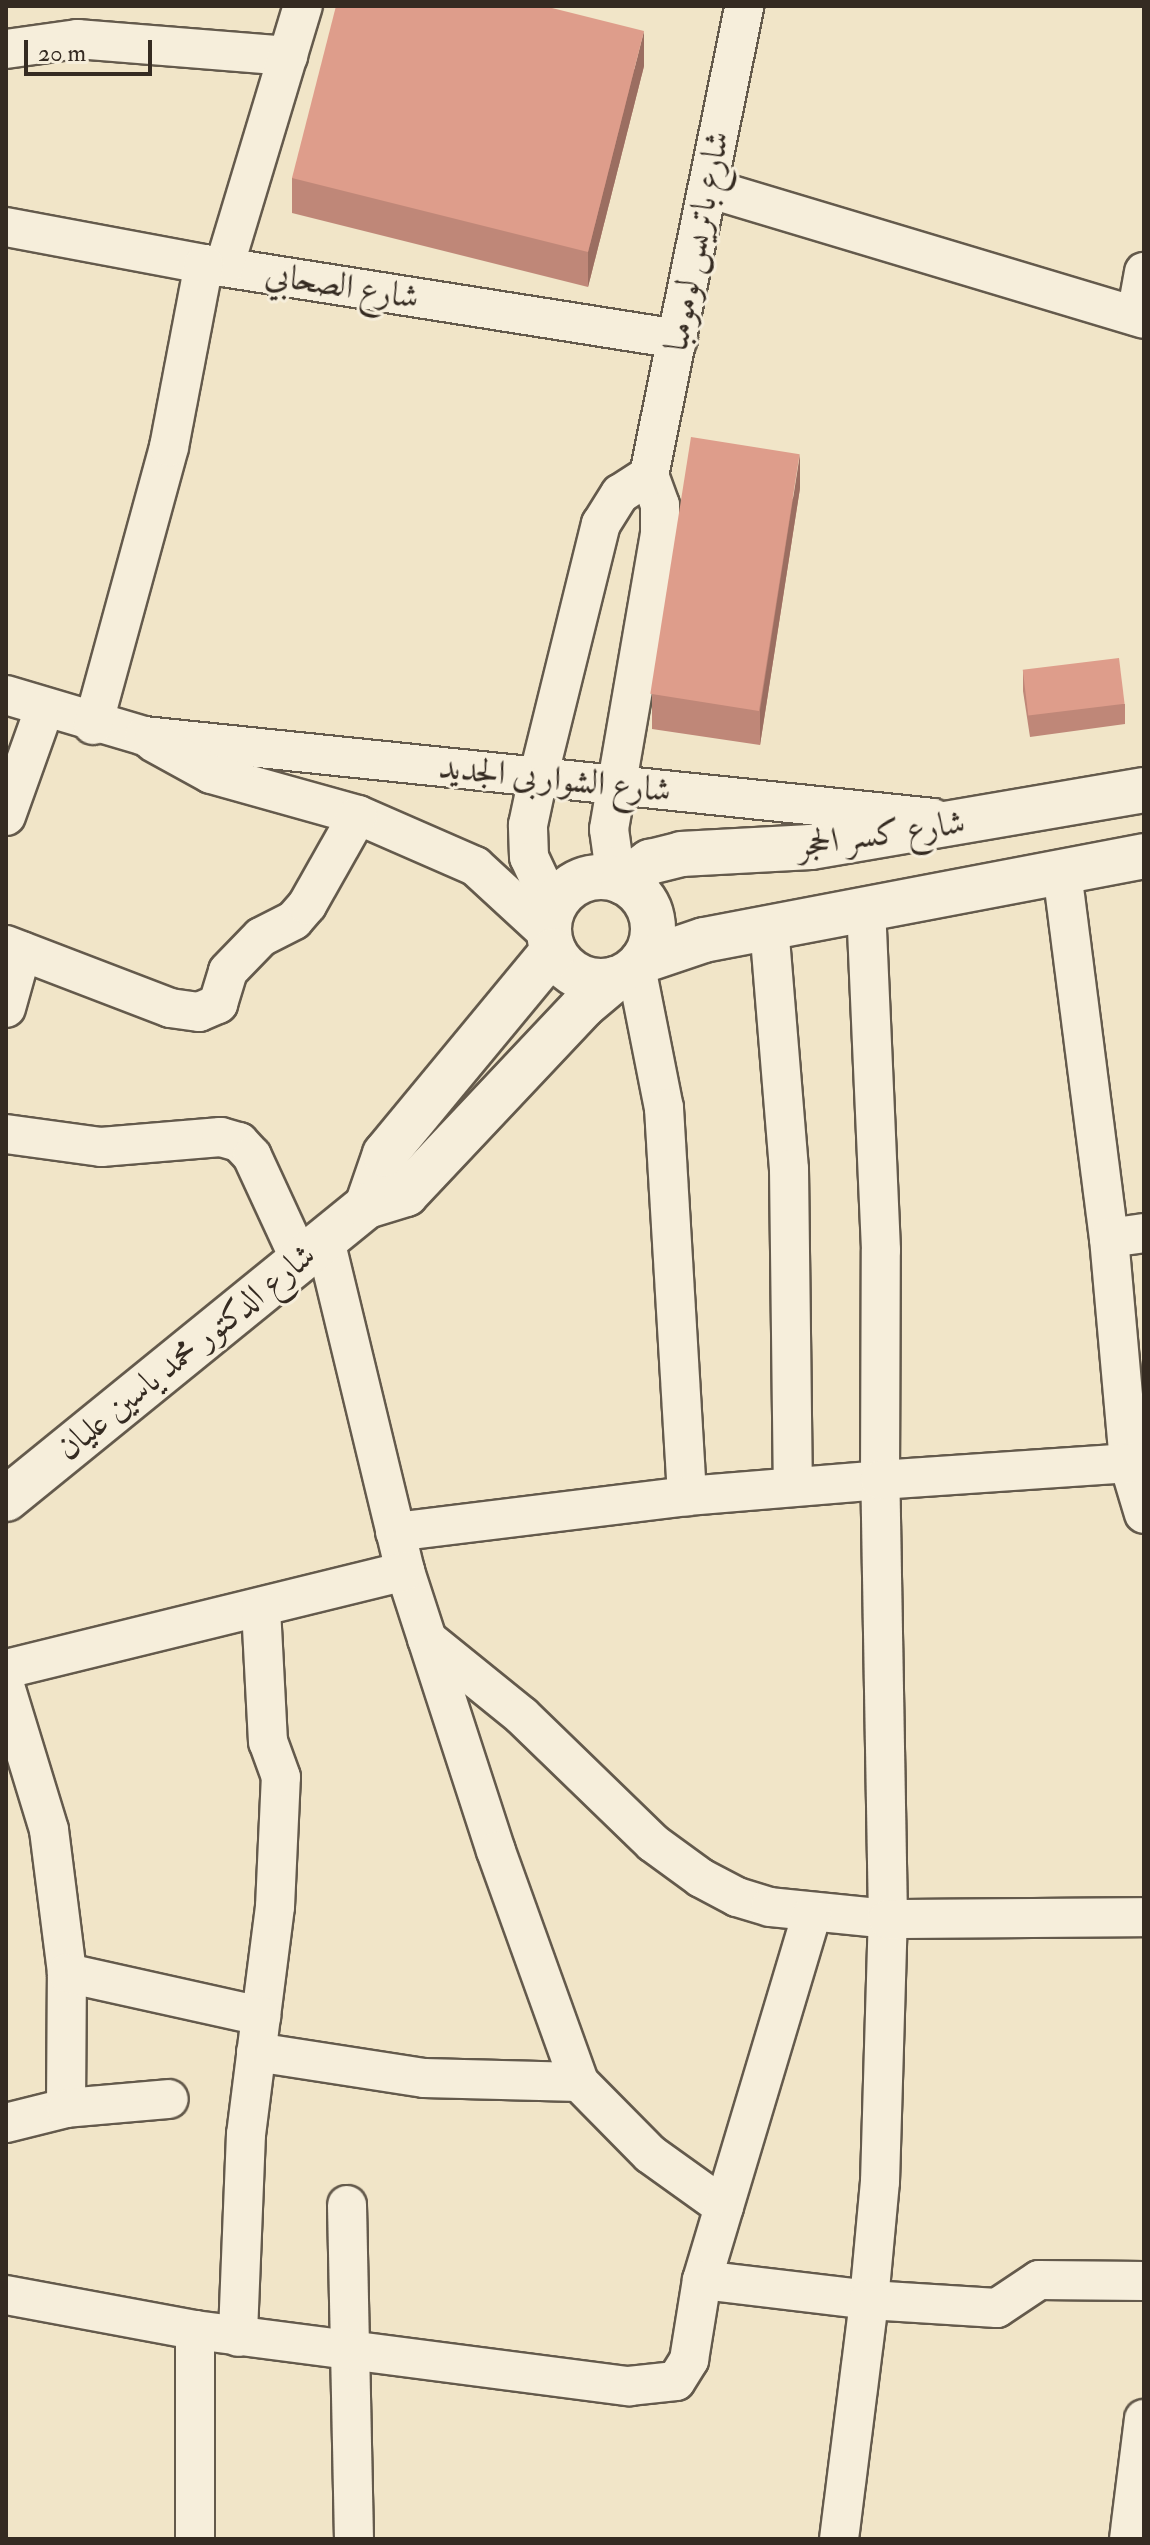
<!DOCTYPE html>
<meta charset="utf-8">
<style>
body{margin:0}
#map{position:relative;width:1150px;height:2545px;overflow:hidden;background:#f1e5c8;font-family:"IM FELL Double Pica",Amiri,serif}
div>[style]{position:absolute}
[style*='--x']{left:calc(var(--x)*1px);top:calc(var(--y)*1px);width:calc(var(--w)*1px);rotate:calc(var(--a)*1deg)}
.roads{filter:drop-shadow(2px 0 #645a4c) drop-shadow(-2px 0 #645a4c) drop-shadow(0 2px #645a4c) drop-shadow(0 -2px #645a4c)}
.minor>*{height:38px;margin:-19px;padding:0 19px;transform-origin:19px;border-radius:19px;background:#f6eedb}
.secondary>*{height:44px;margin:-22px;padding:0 22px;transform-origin:22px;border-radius:22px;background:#f6eedb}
.secondary>.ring{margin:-22px;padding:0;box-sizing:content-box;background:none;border:44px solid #f6eedb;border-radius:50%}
.wall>*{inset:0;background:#bf8778}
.shaded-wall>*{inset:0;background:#9b6e61}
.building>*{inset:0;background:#de9d8b;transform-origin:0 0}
span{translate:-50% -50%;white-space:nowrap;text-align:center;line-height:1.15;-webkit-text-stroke:6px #f6eedb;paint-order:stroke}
.street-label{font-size:34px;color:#352b22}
.frame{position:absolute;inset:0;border:8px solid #352b22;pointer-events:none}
.scale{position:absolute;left:24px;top:40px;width:128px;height:36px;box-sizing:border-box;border:4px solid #352b22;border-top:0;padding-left:10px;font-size:24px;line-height:28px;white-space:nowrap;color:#352b22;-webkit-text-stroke:6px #f6eedb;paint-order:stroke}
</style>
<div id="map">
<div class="roads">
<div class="minor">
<i style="--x:6;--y:49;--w:72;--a:-8"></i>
<i style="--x:77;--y:39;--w:212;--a:4.6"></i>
<i style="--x:708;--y:188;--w:455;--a:16.7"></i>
<i style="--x:6;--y:227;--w:201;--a:10.6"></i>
<i style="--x:204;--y:264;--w:480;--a:9"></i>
<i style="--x:224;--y:267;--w:273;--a:-73.2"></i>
<i style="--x:1136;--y:316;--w:45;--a:-79.7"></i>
<i style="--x:6;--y:695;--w:144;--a:16.5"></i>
<i style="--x:144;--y:736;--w:793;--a:5.93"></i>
<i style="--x:93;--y:725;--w:288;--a:-74.7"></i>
<i style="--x:169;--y:447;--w:186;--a:-79.2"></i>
<i style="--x:153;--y:742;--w:66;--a:28.9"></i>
<i style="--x:211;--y:774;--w:153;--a:15.6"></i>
<i style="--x:358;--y:815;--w:128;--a:23.6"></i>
<i style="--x:475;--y:866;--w:100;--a:42.6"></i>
<i style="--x:6;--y:816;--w:113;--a:-70.3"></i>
<i style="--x:1062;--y:872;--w:369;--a:82.7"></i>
<i style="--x:1109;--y:1238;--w:227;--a:84.9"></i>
<i style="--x:1129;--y:1464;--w:52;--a:73.3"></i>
<i style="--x:616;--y:879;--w:50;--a:-98"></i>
<i style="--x:609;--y:829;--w:298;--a:-80.2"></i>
<i style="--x:660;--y:535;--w:30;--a:-90"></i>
<i style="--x:660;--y:505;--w:32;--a:-110"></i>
<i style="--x:649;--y:475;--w:479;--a:-78.5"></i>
<i style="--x:553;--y:908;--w:56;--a:-115.2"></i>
<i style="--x:529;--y:857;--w:32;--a:-92"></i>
<i style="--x:528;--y:825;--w:48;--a:-78"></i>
<i style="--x:538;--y:778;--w:262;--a:-76.1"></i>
<i style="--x:601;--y:524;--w:36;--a:-58"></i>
<i style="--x:620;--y:494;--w:35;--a:-33"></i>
<i style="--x:769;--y:926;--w:244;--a:85.3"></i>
<i style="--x:789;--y:1169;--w:317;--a:89.3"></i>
<i style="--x:6;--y:945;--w:176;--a:21"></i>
<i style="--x:170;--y:1008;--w:29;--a:8"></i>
<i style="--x:199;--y:1012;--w:21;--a:-23"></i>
<i style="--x:218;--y:1004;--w:34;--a:-73"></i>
<i style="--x:228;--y:971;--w:47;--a:-45.9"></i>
<i style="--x:261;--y:937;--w:37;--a:-27"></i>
<i style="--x:294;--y:920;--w:20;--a:-49"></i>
<i style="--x:307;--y:905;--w:103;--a:-60.5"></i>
<i style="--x:636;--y:967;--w:144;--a:78.8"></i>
<i style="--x:664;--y:1108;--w:389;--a:86.6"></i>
<i style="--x:6;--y:1008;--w:59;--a:-74.3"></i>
<i style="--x:6;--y:1134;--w:96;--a:7.8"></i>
<i style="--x:101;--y:1147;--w:120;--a:-4.8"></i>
<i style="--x:221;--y:1137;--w:19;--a:16"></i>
<i style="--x:239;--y:1142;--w:19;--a:47"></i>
<i style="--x:252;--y:1156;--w:115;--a:65.2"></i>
<i style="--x:1109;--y:1238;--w:35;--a:-8"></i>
<i style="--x:325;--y:1240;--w:341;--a:76.4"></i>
<i style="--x:405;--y:1571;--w:294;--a:72"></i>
<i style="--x:496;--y:1851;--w:245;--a:70.2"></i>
<i style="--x:579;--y:2082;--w:101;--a:45.4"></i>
<i style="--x:650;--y:2154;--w:91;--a:35.6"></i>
<i style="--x:395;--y:1532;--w:294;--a:-7"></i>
<i style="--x:687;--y:1496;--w:194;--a:-4.7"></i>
<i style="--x:880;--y:1480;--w:230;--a:-89.8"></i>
<i style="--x:881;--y:1250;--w:340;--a:-92.5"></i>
<i style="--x:427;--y:1639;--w:122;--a:39"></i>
<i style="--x:522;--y:1716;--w:182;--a:44.1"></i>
<i style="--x:653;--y:1843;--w:59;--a:36.1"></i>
<i style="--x:701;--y:1878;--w:41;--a:27.8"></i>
<i style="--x:737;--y:1897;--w:34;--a:17"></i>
<i style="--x:770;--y:1907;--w:119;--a:5.8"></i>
<i style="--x:888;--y:1919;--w:439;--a:-91"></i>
<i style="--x:880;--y:1480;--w:265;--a:-3.9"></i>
<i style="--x:6;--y:1669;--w:411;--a:-13.8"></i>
<i style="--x:6;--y:1689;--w:147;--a:73"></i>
<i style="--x:49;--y:1830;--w:144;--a:82.8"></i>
<i style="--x:261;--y:2016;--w:110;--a:-82.7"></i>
<i style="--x:275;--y:1907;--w:130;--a:-87.4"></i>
<i style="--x:281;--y:1777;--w:37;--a:-110"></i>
<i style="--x:268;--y:1742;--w:135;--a:-93"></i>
<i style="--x:256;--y:2052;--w:170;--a:8.8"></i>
<i style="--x:424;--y:2078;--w:155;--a:1.5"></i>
<i style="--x:66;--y:2108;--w:135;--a:-89.6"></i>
<i style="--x:67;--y:1973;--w:199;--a:12.5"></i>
<i style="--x:261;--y:2016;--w:119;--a:97.2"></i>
<i style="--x:246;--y:2134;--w:203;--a:92.3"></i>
<i style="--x:6;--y:2123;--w:62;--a:-14"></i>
<i style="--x:66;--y:2108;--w:103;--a:-5"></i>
<i style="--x:347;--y:2205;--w:334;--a:88.8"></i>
<i style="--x:702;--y:2280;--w:382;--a:-73.3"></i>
<i style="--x:6;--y:2295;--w:192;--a:10.5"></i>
<i style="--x:195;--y:2539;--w:209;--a:-90"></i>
<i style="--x:195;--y:2330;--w:438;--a:7.4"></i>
<i style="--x:629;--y:2386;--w:47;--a:-6.1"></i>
<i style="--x:676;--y:2381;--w:25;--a:-58"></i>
<i style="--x:689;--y:2360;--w:81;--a:-80.8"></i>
<i style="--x:702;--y:2280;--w:168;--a:6.8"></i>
<i style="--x:869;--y:2300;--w:119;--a:-84.7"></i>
<i style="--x:880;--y:2182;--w:263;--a:-88.3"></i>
<i style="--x:888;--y:1919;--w:256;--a:-0.4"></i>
<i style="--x:839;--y:2539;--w:241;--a:-82.8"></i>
<i style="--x:869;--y:2300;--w:128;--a:3.6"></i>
<i style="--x:997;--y:2308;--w:50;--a:-33.7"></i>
<i style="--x:1039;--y:2280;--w:105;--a:0.5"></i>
<i style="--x:1129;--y:2539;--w:121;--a:-82.9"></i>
</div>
<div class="secondary">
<i class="ring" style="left:549px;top:877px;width:60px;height:60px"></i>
<i style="--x:623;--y:882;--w:34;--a:-37"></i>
<i style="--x:650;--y:862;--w:32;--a:-14"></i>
<i style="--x:681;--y:854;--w:130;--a:-3.1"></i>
<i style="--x:811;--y:847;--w:338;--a:-9.7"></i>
<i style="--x:642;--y:961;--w:65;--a:-18.7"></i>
<i style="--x:704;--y:940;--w:448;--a:-10.8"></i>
<i style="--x:367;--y:1206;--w:55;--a:-70.9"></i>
<i style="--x:385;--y:1154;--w:264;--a:-50.4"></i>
<i style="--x:6;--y:1499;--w:465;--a:-39.1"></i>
<i style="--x:367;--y:1206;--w:41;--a:-17.1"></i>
<i style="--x:406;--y:1194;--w:258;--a:-46.7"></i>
<i style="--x:583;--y:1006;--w:42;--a:-40.2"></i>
</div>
</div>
<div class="wall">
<i style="clip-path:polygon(644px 66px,588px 287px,292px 213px,292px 178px)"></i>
<i style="clip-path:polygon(800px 488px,760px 745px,652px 729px,652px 694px)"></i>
<i style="clip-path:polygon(1023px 671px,1125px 704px,1125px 724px,1030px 737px,1023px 691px)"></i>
</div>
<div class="shaded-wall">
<i style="clip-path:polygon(644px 31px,644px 66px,588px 287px,588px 252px)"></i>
<i style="clip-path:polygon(800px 454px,800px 488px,760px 745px,760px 710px)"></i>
</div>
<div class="building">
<i style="clip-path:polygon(336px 6px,544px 6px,644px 31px,588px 252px,292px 178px)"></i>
<i style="left:691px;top:437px;width:110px;height:260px;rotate:9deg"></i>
<i style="left:1119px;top:658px;width:46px;height:97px;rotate:83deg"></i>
</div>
<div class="street-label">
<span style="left:697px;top:241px;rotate:-79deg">شارع باتريس لومومبا</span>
<span style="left:342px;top:286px;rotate:9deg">شارع الصحابي</span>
<span style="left:555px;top:779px;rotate:6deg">شارع الشواربى الجديد</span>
<span style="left:881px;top:834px;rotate:-8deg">شارع كسر الحجر</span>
<span style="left:186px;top:1352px;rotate:-39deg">شارع الدكتور محمد ياسين عليان</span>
</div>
<div class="frame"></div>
<div class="scale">20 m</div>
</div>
